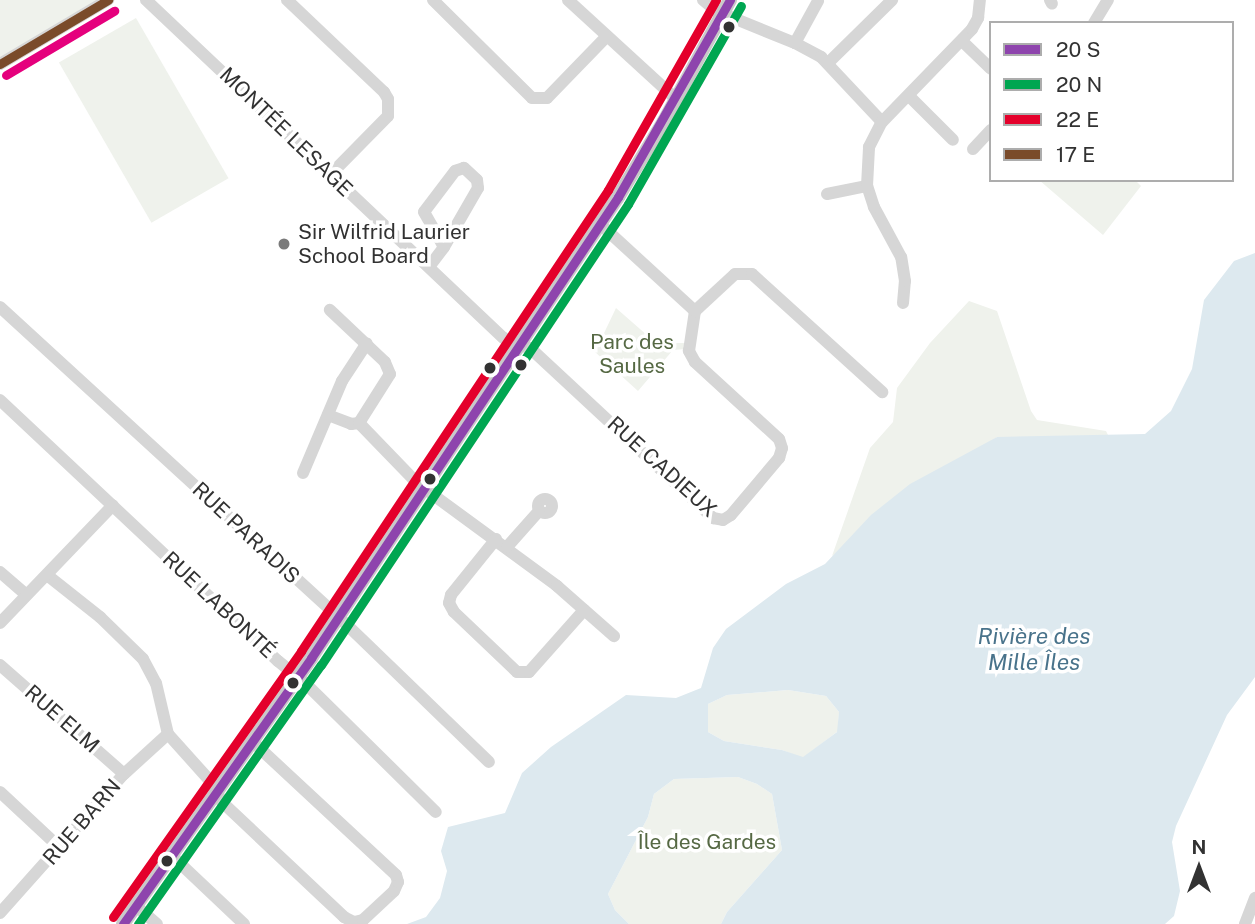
<!DOCTYPE html>
<meta charset="utf-8">
<style>
body{margin:0}
#map{position:relative;width:1255px;height:924px;overflow:hidden;background:#fff;font-family:"Public Sans",sans-serif}
div>[style]{position:absolute}
[style*='--x']{left:calc(var(--x)*1px);top:calc(var(--y)*1px);width:calc(var(--w)*1px);rotate:calc(var(--a)*1deg)}
.green>*{inset:0;background:#eff2ec;transform-origin:0 0}
.water>*{inset:0;background:#dde9ef}
.minor>*{height:12px;margin:-6px;padding:0 6px;transform-origin:6px;border-radius:6px;background:#d6d6d6}
.minor>.ring{margin:-6px;padding:0;box-sizing:content-box;background:none;border:12px solid #d6d6d6;border-radius:50%}
.major>*{height:14px;margin:-7px;padding:0 7px;transform-origin:7px;border-radius:7px;background:#c9c9c9}
.bus-1>*{height:9px;margin:-4.5px;padding:0 4.5px;transform-origin:4.5px;border-radius:4.5px;background:#8e44ad}
.bus-2>*{height:9px;margin:-4.5px;padding:0 4.5px;transform-origin:4.5px;border-radius:4.5px;background:#00a651}
.bus-3>*{height:9px;margin:-4.5px;padding:0 4.5px;transform-origin:4.5px;border-radius:4.5px;background:#e4002b}
.bus-4>*{height:9px;margin:-4.5px;padding:0 4.5px;transform-origin:4.5px;border-radius:4.5px;background:#7a4b2a}
.bus-5>*{height:9px;margin:-4.5px;padding:0 4.5px;transform-origin:4.5px;border-radius:4.5px;background:#e5007d}
.dots>*{width:19px;height:19px;translate:-50% -50%;box-sizing:border-box;border:4px solid #fff;border-radius:50%}
span{translate:-50% -50%;white-space:nowrap;text-align:center;line-height:1.15;-webkit-text-stroke:7px #fff;paint-order:stroke}
.street-label{font-size:21px;color:#323232}
.poi-label{font-size:21px;color:#323232}
.left{translate:0 -50%;text-align:left}
.park-label{font-size:21px;color:#566944}
.water-label{font-size:23px;color:#49738b;font-style:italic}
.legend{position:absolute;left:989px;top:21px;width:245px;height:161px;box-sizing:border-box;background:#fff;border:2px solid #adadad;margin:0;padding:9px 12px;list-style:none;font-size:21px;color:#323232}
.legend li{display:flex;align-items:center;gap:14px;height:35px}
.legend b{width:35px;border:2px solid #adadad}
.north{position:absolute;left:1164px;top:833px;width:70px;height:70px;-webkit-text-stroke:5px #fff;paint-order:stroke;rotate:0deg;font-size:19px;font-weight:700;line-height:28px;text-align:center;color:#323232}
.north::after{content:'';display:block;margin:auto;width:24px;height:32px;background:#323232;clip-path:polygon(50% 0,100% 100%,50% 72%,0 100%)}
</style>
<div id="map">
<div class="green">
<i style="clip-path:polygon(0 0,108px 0,0 64px)"></i>
<i style="left:136px;top:18px;width:185px;height:89px;rotate:60deg"></i>
<i style="clip-path:polygon(1039px 180px,1135px 180px,1141px 186px,1103px 235px)"></i>
<i style="clip-path:polygon(969px 301px,997px 311px,1031px 411px,1037px 420px,1106px 431px,1109px 437px,997px 437px,832px 556px,870px 448px,893px 422px,897px 388px,930px 343px)"></i>
<i style="clip-path:polygon(616px 308px,656px 343px,686px 343px,685px 349px,673px 350px,638px 391px,595px 352px)"></i>
<i style="clip-path:polygon(788px 690px,826px 696px,839px 712px,838px 731px,803px 758px,782px 750px,724px 741px,708px 732px,708px 704px,727px 695px)"></i>
<i style="clip-path:polygon(738px 777px,757px 784px,772px 794px,782px 850px,727px 912px,721px 924px,629px 924px,615px 910px,608px 894px,648px 817px,654px 794px,674px 779px)"></i>
</div>
<div class="water">
<i style="clip-path:polygon(evenodd,1255px 253px,1255px 677px,1227px 715px,1176px 826px,1172px 842px,1180px 891px,1174px 916px,1165px 924px,721px 924px,727px 912px,782px 850px,772px 794px,757px 784px,738px 777px,674px 779px,654px 794px,648px 817px,608px 894px,615px 910px,629px 924px,407px 924px,426px 917px,440px 898px,447px 871px,441px 851px,448px 827px,505px 813px,522px 773px,551px 747px,626px 695px,676px 698px,701px 688px,713px 648px,726px 629px,786px 584px,825px 564px,871px 515px,910px 484px,997px 437px,1145px 434px,1171px 411px,1192px 369px,1204px 300px,1234px 261px,1255px 253px,788px 690px,826px 696px,839px 712px,837px 732px,803px 757px,782px 750px,724px 741px,708px 732px,708px 704px,727px 695px,788px 690px)"></i>
</div>
<div class="minor">
<i style="--x:146;--y:0;--w:492;--a:43.4"></i>
<i style="--x:504;--y:338;--w:8;--a:40"></i>
<i style="--x:510;--y:343;--w:21;--a:14"></i>
<i style="--x:530;--y:348;--w:250;--a:42.9"></i>
<i style="--x:713;--y:518;--w:10;--a:11"></i>
<i style="--x:723;--y:520;--w:9;--a:-32"></i>
<i style="--x:731;--y:515;--w:75;--a:-49.9"></i>
<i style="--x:779;--y:458;--w:10;--a:-73"></i>
<i style="--x:782;--y:448;--w:9;--a:-108"></i>
<i style="--x:779;--y:439;--w:114;--a:-137.5"></i>
<i style="--x:695;--y:362;--w:13;--a:-119"></i>
<i style="--x:689;--y:351;--w:40;--a:-81.5"></i>
<i style="--x:695;--y:311;--w:54;--a:-42.8"></i>
<i style="--x:735;--y:274;--w:17;--a:0"></i>
<i style="--x:752;--y:274;--w:176;--a:42.2"></i>
<i style="--x:287;--y:0;--w:134;--a:43.5"></i>
<i style="--x:384;--y:92;--w:8;--a:60"></i>
<i style="--x:388;--y:99;--w:17;--a:90"></i>
<i style="--x:388;--y:116;--w:81;--a:134.5"></i>
<i style="--x:433;--y:0;--w:139;--a:44.7"></i>
<i style="--x:532;--y:98;--w:15;--a:0"></i>
<i style="--x:547;--y:98;--w:86;--a:-45.9"></i>
<i style="--x:568;--y:0;--w:148;--a:42.5"></i>
<i style="--x:703;--y:0;--w:17;--a:40"></i>
<i style="--x:716;--y:11;--w:85;--a:22.1"></i>
<i style="--x:795;--y:43;--w:30;--a:28"></i>
<i style="--x:821;--y:57;--w:89;--a:46.8"></i>
<i style="--x:1050;--y:0;--w:4;--a:63"></i>
<i style="--x:1094;--y:23;--w:27;--a:-59"></i>
<i style="--x:962;--y:41;--w:40;--a:44"></i>
<i style="--x:795;--y:43;--w:48;--a:-61.3"></i>
<i style="--x:828;--y:63;--w:90;--a:-44.5"></i>
<i style="--x:0;--y:64;--w:126;--a:-30.7"></i>
<i style="--x:909;--y:96;--w:62;--a:45"></i>
<i style="--x:973;--y:149;--w:26;--a:-47"></i>
<i style="--x:827;--y:194;--w:41;--a:-11.3"></i>
<i style="--x:600;--y:224;--w:129;--a:42.5"></i>
<i style="--x:429;--y:267;--w:25;--a:-53"></i>
<i style="--x:444;--y:247;--w:68;--a:-60"></i>
<i style="--x:478;--y:188;--w:8;--a:-97"></i>
<i style="--x:477;--y:180;--w:18;--a:-137"></i>
<i style="--x:464;--y:168;--w:9;--a:162"></i>
<i style="--x:455;--y:171;--w:51;--a:127.1"></i>
<i style="--x:424;--y:212;--w:40;--a:60.3"></i>
<i style="--x:903;--y:303;--w:22;--a:-85"></i>
<i style="--x:905;--y:281;--w:24;--a:-99"></i>
<i style="--x:901;--y:257;--w:57;--a:-118.4"></i>
<i style="--x:874;--y:207;--w:22;--a:-108"></i>
<i style="--x:867;--y:186;--w:39;--a:-87"></i>
<i style="--x:869;--y:147;--w:28;--a:-63"></i>
<i style="--x:882;--y:122;--w:129;--a:-45.9"></i>
<i style="--x:972;--y:29;--w:13;--a:-61"></i>
<i style="--x:978;--y:18;--w:18;--a:-84"></i>
<i style="--x:0;--y:307;--w:468;--a:42.5"></i>
<i style="--x:345;--y:623;--w:200;--a:44"></i>
<i style="--x:0;--y:400;--w:381;--a:43.2"></i>
<i style="--x:278;--y:661;--w:33;--a:39"></i>
<i style="--x:304;--y:682;--w:185;--a:44.6"></i>
<i style="--x:328;--y:415;--w:25;--a:21"></i>
<i style="--x:351;--y:424;--w:8;--a:-7"></i>
<i style="--x:359;--y:423;--w:58;--a:-57.7"></i>
<i style="--x:390;--y:374;--w:13;--a:-113"></i>
<i style="--x:385;--y:362;--w:76;--a:-136.6"></i>
<i style="--x:359;--y:423;--w:83;--a:46"></i>
<i style="--x:417;--y:483;--w:174;--a:36.3"></i>
<i style="--x:557;--y:586;--w:76;--a:41.3"></i>
<i style="--x:303;--y:473;--w:100;--a:-67"></i>
<i style="--x:342;--y:381;--w:45;--a:-56.7"></i>
<i class="ring" style="left:538px;top:499px;width:2px;height:2px"></i>
<i style="--x:496;--y:539;--w:72;--a:128.8"></i>
<i style="--x:451;--y:595;--w:8;--a:104"></i>
<i style="--x:449;--y:603;--w:10;--a:61"></i>
<i style="--x:454;--y:612;--w:87;--a:43.6"></i>
<i style="--x:517;--y:672;--w:12;--a:0"></i>
<i style="--x:529;--y:672;--w:83;--a:-48.4"></i>
<i style="--x:507;--y:547;--w:48;--a:-48.4"></i>
<i style="--x:0;--y:572;--w:33;--a:41"></i>
<i style="--x:47;--y:575;--w:68;--a:38.4"></i>
<i style="--x:100;--y:617;--w:60;--a:44.3"></i>
<i style="--x:143;--y:659;--w:27;--a:62"></i>
<i style="--x:156;--y:683;--w:52;--a:76.8"></i>
<i style="--x:168;--y:734;--w:66;--a:48.1"></i>
<i style="--x:212;--y:783;--w:21;--a:62"></i>
<i style="--x:222;--y:802;--w:168;--a:43.3"></i>
<i style="--x:344;--y:917;--w:11;--a:27"></i>
<i style="--x:354;--y:922;--w:9;--a:-13"></i>
<i style="--x:363;--y:920;--w:42;--a:-43.1"></i>
<i style="--x:394;--y:891;--w:10;--a:-66"></i>
<i style="--x:398;--y:882;--w:7;--a:-106"></i>
<i style="--x:396;--y:875;--w:195;--a:-137.1"></i>
<i style="--x:0;--y:623;--w:163;--a:-46.2"></i>
<i style="--x:0;--y:665;--w:165;--a:41.3"></i>
<i style="--x:0;--y:792;--w:82;--a:43"></i>
<i style="--x:170;--y:854;--w:102;--a:43.4"></i>
<i style="--x:135;--y:905;--w:29;--a:41"></i>
<i style="--x:0;--y:913;--w:186;--a:-48.3"></i>
<i style="--x:124;--y:774;--w:59;--a:-42.3"></i>
<i style="--x:1245;--y:924;--w:28;--a:-69"></i>
</div>
<div class="major">
<i style="--x:123;--y:924;--w:326;--a:-54.7"></i>
<i style="--x:311;--y:658;--w:554;--a:-56.34"></i>
<i style="--x:618;--y:197;--w:89;--a:-58.8"></i>
<i style="--x:664;--y:121;--w:138;--a:-61.4"></i>
</div>
<div class="bus-1">
<i style="--x:123;--y:924;--w:326;--a:-54.7"></i>
<i style="--x:311;--y:658;--w:554;--a:-56.34"></i>
<i style="--x:618;--y:197;--w:227;--a:-60.4"></i>
</div>
<div class="bus-2">
<i style="--x:138;--y:924;--w:317;--a:-54.8"></i>
<i style="--x:321;--y:665;--w:554;--a:-56.34"></i>
<i style="--x:628;--y:204;--w:228;--a:-60.3"></i>
</div>
<div class="bus-3">
<i style="--x:113;--y:917;--w:326;--a:-54.7"></i>
<i style="--x:301;--y:651;--w:554;--a:-56.34"></i>
<i style="--x:608;--y:190;--w:219;--a:-60.4"></i>
</div>
<div class="bus-4">
<i style="--x:0;--y:64;--w:126;--a:-30.7"></i>
</div>
<div class="bus-5">
<i style="--x:6;--y:75;--w:126;--a:-30.7"></i>
</div>
<div class="dots">
<i style="left:729px;top:27px;background:#323232"></i>
<i style="left:284px;top:244px;background:#7a7a7a"></i>
<i style="left:521px;top:365px;background:#323232"></i>
<i style="left:490px;top:368px;background:#323232"></i>
<i style="left:430px;top:479px;background:#323232"></i>
<i style="left:293px;top:683px;background:#323232"></i>
<i style="left:167px;top:861px;background:#323232"></i>
</div>
<div class="street-label">
<span style="left:286px;top:132px;rotate:44deg">MONTÉE LESAGE</span>
<span style="left:662px;top:467px;rotate:42deg">RUE CADIEUX</span>
<span style="left:246px;top:533px;rotate:43deg">RUE PARADIS</span>
<span style="left:219px;top:605px;rotate:43deg">RUE LABONTÉ</span>
<span style="left:62px;top:719px;rotate:41deg">RUE ELM</span>
<span style="left:82px;top:822px;rotate:-49deg">RUE BARN</span>
</div>
<div class="poi-label">
<span class="left" style="left:298px;top:244px">Sir Wilfrid Laurier<br>School Board</span>
</div>
<div class="park-label">
<span style="left:632px;top:354px">Parc des<br>Saules</span>
<span style="left:707px;top:842px">Île des Gardes</span>
</div>
<div class="water-label">
<span style="left:1034px;top:649px">Rivière des<br>Mille Îles</span>
</div>
<ul class="legend">
<li><b style="height:9px;background:#8e44ad"></b>20 S</li>
<li><b style="height:9px;background:#00a651"></b>20 N</li>
<li><b style="height:9px;background:#e4002b"></b>22 E</li>
<li><b style="height:9px;background:#7a4b2a"></b>17 E</li>
</ul>
<div class="north">N</div>
</div>
